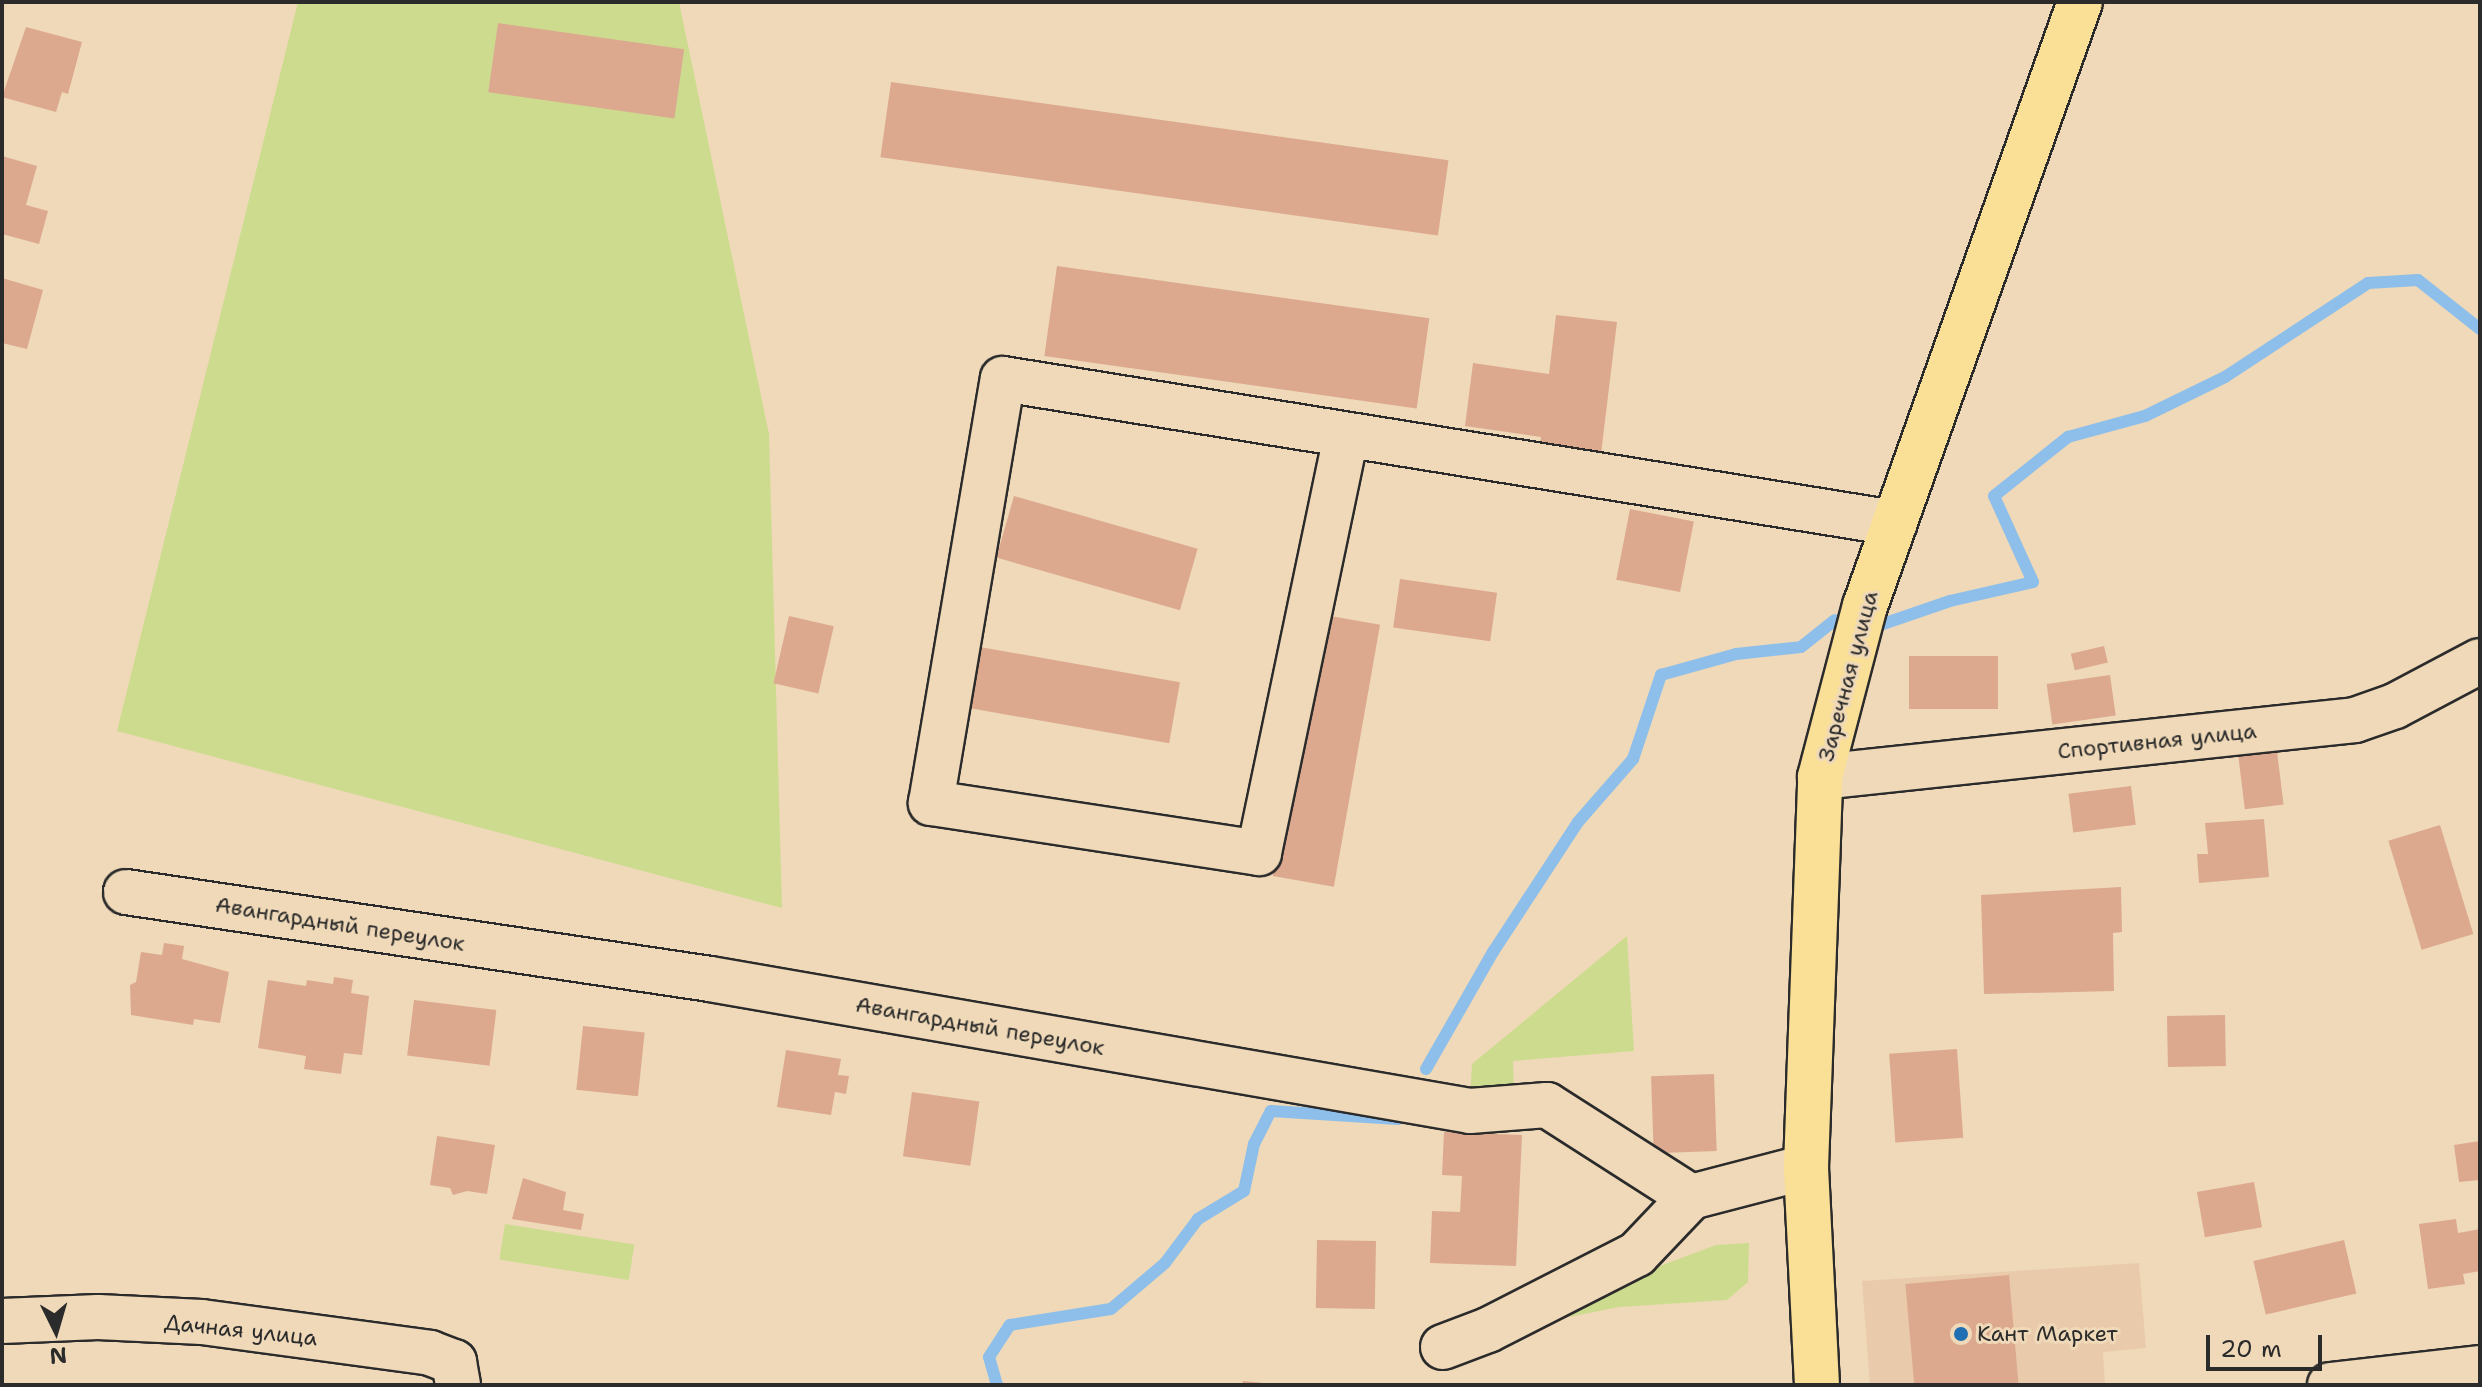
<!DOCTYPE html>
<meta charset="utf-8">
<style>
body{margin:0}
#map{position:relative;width:2482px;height:1387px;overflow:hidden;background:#efd9b8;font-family:"Shantell Sans",sans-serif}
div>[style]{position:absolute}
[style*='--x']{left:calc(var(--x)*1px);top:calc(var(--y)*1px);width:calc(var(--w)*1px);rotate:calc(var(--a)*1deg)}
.built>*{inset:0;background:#e9cbac}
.green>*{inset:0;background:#cddb8f;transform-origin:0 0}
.stream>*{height:12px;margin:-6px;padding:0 6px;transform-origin:6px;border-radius:6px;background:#8ebfea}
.building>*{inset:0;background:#dca98f;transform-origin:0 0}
.roads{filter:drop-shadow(2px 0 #2b2b2b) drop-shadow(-2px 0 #2b2b2b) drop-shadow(0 2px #2b2b2b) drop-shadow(0 -2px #2b2b2b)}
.minor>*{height:44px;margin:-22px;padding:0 22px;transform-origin:22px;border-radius:22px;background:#efd9b8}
.major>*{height:44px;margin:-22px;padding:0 22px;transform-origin:22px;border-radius:22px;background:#fadf96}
.dots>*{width:22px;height:22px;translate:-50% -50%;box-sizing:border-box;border:4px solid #efd9b8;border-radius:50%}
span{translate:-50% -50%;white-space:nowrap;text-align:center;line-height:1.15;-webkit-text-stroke:6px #efd9b8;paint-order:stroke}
.street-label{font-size:22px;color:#2b2b2b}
.poi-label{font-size:22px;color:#2b2b2b}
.left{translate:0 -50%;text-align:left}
.frame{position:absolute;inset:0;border:4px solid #2b2b2b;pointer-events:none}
.north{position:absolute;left:16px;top:1291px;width:80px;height:80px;-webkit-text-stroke:6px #efd9b8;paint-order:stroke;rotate:175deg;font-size:22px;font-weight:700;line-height:32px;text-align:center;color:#2b2b2b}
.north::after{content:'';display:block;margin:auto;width:28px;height:36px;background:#2b2b2b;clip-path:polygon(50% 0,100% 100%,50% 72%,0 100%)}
.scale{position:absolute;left:2206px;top:1335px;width:116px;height:36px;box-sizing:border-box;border:4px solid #2b2b2b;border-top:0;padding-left:10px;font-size:24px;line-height:28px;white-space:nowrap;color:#2b2b2b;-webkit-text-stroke:6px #efd9b8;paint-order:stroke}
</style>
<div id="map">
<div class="built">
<i style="clip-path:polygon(2139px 1263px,2146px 1348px,2103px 1352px,2105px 1385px,1870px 1385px,1862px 1281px)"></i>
</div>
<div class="green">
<i style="clip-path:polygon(298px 2px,679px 2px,769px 434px,782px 908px,117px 731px)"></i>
<i style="clip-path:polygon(1627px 936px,1634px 1051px,1513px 1061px,1514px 1098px,1470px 1100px,1472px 1064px)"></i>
<i style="left:505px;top:1224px;width:131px;height:36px;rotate:9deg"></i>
<i style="clip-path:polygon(1749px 1243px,1748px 1282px,1727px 1300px,1619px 1307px,1569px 1317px,1564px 1302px,1716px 1245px)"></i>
</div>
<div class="stream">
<i style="--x:1880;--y:625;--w:74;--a:-18.9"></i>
<i style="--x:1950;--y:601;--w:85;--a:-12.9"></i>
<i style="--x:2033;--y:582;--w:94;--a:-114.4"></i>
<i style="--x:1994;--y:496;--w:95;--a:-38.6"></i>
<i style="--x:2068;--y:437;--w:80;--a:-15.3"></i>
<i style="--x:2145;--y:416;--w:89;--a:-26"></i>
<i style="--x:2225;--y:377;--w:171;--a:-33.3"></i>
<i style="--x:2368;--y:283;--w:50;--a:-3.4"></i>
<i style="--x:2418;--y:280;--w:79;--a:38.3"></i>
<i style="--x:1426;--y:1069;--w:135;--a:-60.2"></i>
<i style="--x:1493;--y:952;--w:155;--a:-56.8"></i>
<i style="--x:1578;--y:822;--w:84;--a:-48.9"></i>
<i style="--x:1633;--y:759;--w:89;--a:-71.6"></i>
<i style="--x:1661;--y:675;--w:78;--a:-15.6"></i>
<i style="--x:1736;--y:654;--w:65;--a:-6.1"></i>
<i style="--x:1801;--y:647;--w:43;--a:-38.5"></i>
<i style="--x:997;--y:1385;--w:29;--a:-106"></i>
<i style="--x:989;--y:1357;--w:38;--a:-57"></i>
<i style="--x:1010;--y:1325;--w:102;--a:-9"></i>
<i style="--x:1111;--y:1309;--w:71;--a:-40.4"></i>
<i style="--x:1165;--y:1263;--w:55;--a:-53.1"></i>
<i style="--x:1198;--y:1219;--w:54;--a:-31.3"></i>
<i style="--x:1244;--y:1191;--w:48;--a:-78"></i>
<i style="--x:1254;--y:1144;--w:37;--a:-63"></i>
<i style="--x:1271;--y:1111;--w:127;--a:3.6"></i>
</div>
<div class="building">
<i style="left:498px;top:23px;width:188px;height:70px;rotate:8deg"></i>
<i style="clip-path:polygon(26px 27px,82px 42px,68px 94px,62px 92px,56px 112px,2px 97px)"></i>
<i style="left:891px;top:82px;width:563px;height:76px;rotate:8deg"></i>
<i style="clip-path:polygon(2px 156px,37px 166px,26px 205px,48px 211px,39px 244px,2px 234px)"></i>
<i style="left:1057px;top:266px;width:376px;height:91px;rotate:8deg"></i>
<i style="clip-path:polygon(2px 278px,43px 290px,27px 349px,2px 343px)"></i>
<i style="clip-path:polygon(1556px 315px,1617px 322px,1600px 462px,1539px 454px,1541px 437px,1465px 426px,1473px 363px,1549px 374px)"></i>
<i style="left:1014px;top:496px;width:191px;height:64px;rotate:16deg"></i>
<i style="left:1630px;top:509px;width:65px;height:72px;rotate:11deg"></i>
<i style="left:1400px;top:579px;width:98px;height:49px;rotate:8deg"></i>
<i style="left:1319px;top:614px;width:62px;height:266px;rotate:10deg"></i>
<i style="left:789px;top:616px;width:46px;height:69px;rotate:13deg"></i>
<i style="left:2104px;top:646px;width:17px;height:34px;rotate:77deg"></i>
<i style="left:980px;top:647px;width:203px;height:62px;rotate:10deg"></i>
<i style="left:1909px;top:656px;width:89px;height:53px"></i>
<i style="left:2110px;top:675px;width:41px;height:64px;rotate:82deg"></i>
<i style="left:2276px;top:743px;width:62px;height:39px;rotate:83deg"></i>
<i style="left:2131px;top:786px;width:39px;height:63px;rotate:83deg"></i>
<i style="clip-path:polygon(2264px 819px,2269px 877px,2199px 883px,2197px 854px,2208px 854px,2205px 823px)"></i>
<i style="left:2440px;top:825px;width:114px;height:54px;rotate:73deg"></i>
<i style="clip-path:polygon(2121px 887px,2122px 932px,2113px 933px,2114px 991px,1984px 994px,1981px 895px)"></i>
<i style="clip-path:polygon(164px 943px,184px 946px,182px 959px,229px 972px,220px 1023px,194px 1019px,193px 1025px,131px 1015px,130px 985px,136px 982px,141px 952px,162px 955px)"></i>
<i style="clip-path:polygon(334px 977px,353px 980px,351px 993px,369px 996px,362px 1055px,344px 1053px,341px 1074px,304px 1069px,306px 1056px,258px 1048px,268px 980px,306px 986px,307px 980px,333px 984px)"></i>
<i style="left:414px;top:1000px;width:83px;height:56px;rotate:7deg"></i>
<i style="left:2225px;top:1015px;width:51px;height:58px;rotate:89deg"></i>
<i style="left:583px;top:1026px;width:62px;height:64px;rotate:6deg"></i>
<i style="left:1957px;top:1049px;width:89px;height:68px;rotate:86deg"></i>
<i style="clip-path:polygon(786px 1050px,841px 1059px,838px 1075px,849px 1076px,846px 1094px,835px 1092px,831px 1115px,777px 1107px)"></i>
<i style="left:1714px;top:1074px;width:77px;height:63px;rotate:88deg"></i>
<i style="left:912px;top:1092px;width:68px;height:65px;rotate:8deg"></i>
<i style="clip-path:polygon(1444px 1132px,1522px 1135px,1516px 1266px,1430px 1263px,1432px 1211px,1460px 1212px,1462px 1176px,1442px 1175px)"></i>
<i style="clip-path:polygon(437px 1136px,495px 1145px,487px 1194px,467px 1191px,453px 1195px,450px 1188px,430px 1185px)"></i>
<i style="clip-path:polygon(2480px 1141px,2480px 1180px,2459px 1182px,2454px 1145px)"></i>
<i style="clip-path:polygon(523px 1178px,566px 1192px,563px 1210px,584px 1214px,581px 1230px,512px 1219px)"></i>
<i style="left:2254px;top:1182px;width:46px;height:58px;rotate:80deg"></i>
<i style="clip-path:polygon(2456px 1219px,2458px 1233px,2480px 1229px,2480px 1271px,2463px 1274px,2465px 1284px,2428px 1289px,2419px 1224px)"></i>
<i style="left:1317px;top:1240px;width:59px;height:68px;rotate:1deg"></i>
<i style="left:2344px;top:1240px;width:55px;height:93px;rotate:77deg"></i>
<i style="left:2009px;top:1275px;width:109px;height:104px;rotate:85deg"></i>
<i style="clip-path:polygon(1243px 1381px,1264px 1383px,1264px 1385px,1242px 1385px)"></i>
</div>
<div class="roads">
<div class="minor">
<i style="--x:1346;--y:436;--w:426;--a:101.8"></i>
<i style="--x:1259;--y:853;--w:332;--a:-171.3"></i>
<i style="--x:931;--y:803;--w:430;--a:-80.4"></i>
<i style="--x:1003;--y:379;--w:903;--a:9.18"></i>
<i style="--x:1820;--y:777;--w:538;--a:-6.08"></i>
<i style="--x:2355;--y:720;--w:42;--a:-19.3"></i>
<i style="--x:2395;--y:706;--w:96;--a:-27.9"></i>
<i style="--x:126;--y:892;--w:590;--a:8.47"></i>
<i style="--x:710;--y:979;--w:771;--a:9.85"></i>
<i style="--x:1470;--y:1111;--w:77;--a:-4.5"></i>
<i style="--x:1547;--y:1105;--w:171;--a:32.6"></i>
<i style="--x:1691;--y:1197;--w:119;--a:-14.6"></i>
<i style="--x:2;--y:1321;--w:96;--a:-2.4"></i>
<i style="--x:98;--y:1317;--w:104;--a:2.8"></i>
<i style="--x:202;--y:1322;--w:230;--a:7.7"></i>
<i style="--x:430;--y:1353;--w:26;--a:21"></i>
<i style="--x:454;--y:1362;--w:23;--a:80"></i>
<i style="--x:1443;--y:1347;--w:48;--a:-20.7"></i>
<i style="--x:1488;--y:1330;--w:167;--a:-27"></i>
<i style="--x:1637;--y:1254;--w:79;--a:-46.5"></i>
<i style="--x:2330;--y:1385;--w:151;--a:-6.5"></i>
</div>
<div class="major">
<i style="--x:1817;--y:1385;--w:218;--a:-92.9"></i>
<i style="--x:1806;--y:1167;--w:390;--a:-87.9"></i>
<i style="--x:1820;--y:777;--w:177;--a:-75.3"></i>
<i style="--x:1865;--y:606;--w:641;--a:-70.41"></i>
</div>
</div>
<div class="dots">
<i style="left:1961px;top:1334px;background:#1f6fb2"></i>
</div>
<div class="street-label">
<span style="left:1848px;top:676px;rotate:-75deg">Заречная улица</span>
<span style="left:2157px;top:741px;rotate:-6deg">Спортивная улица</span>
<span style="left:340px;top:924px;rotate:9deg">Авангардный переулок</span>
<span style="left:980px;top:1026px;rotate:10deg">Авангардный переулок</span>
<span style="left:241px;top:1330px;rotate:6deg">Дачная улица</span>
</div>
<div class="poi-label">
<span class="left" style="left:1977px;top:1334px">Кант Маркет</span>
</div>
<div class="frame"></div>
<div class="north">N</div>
<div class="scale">20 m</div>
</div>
